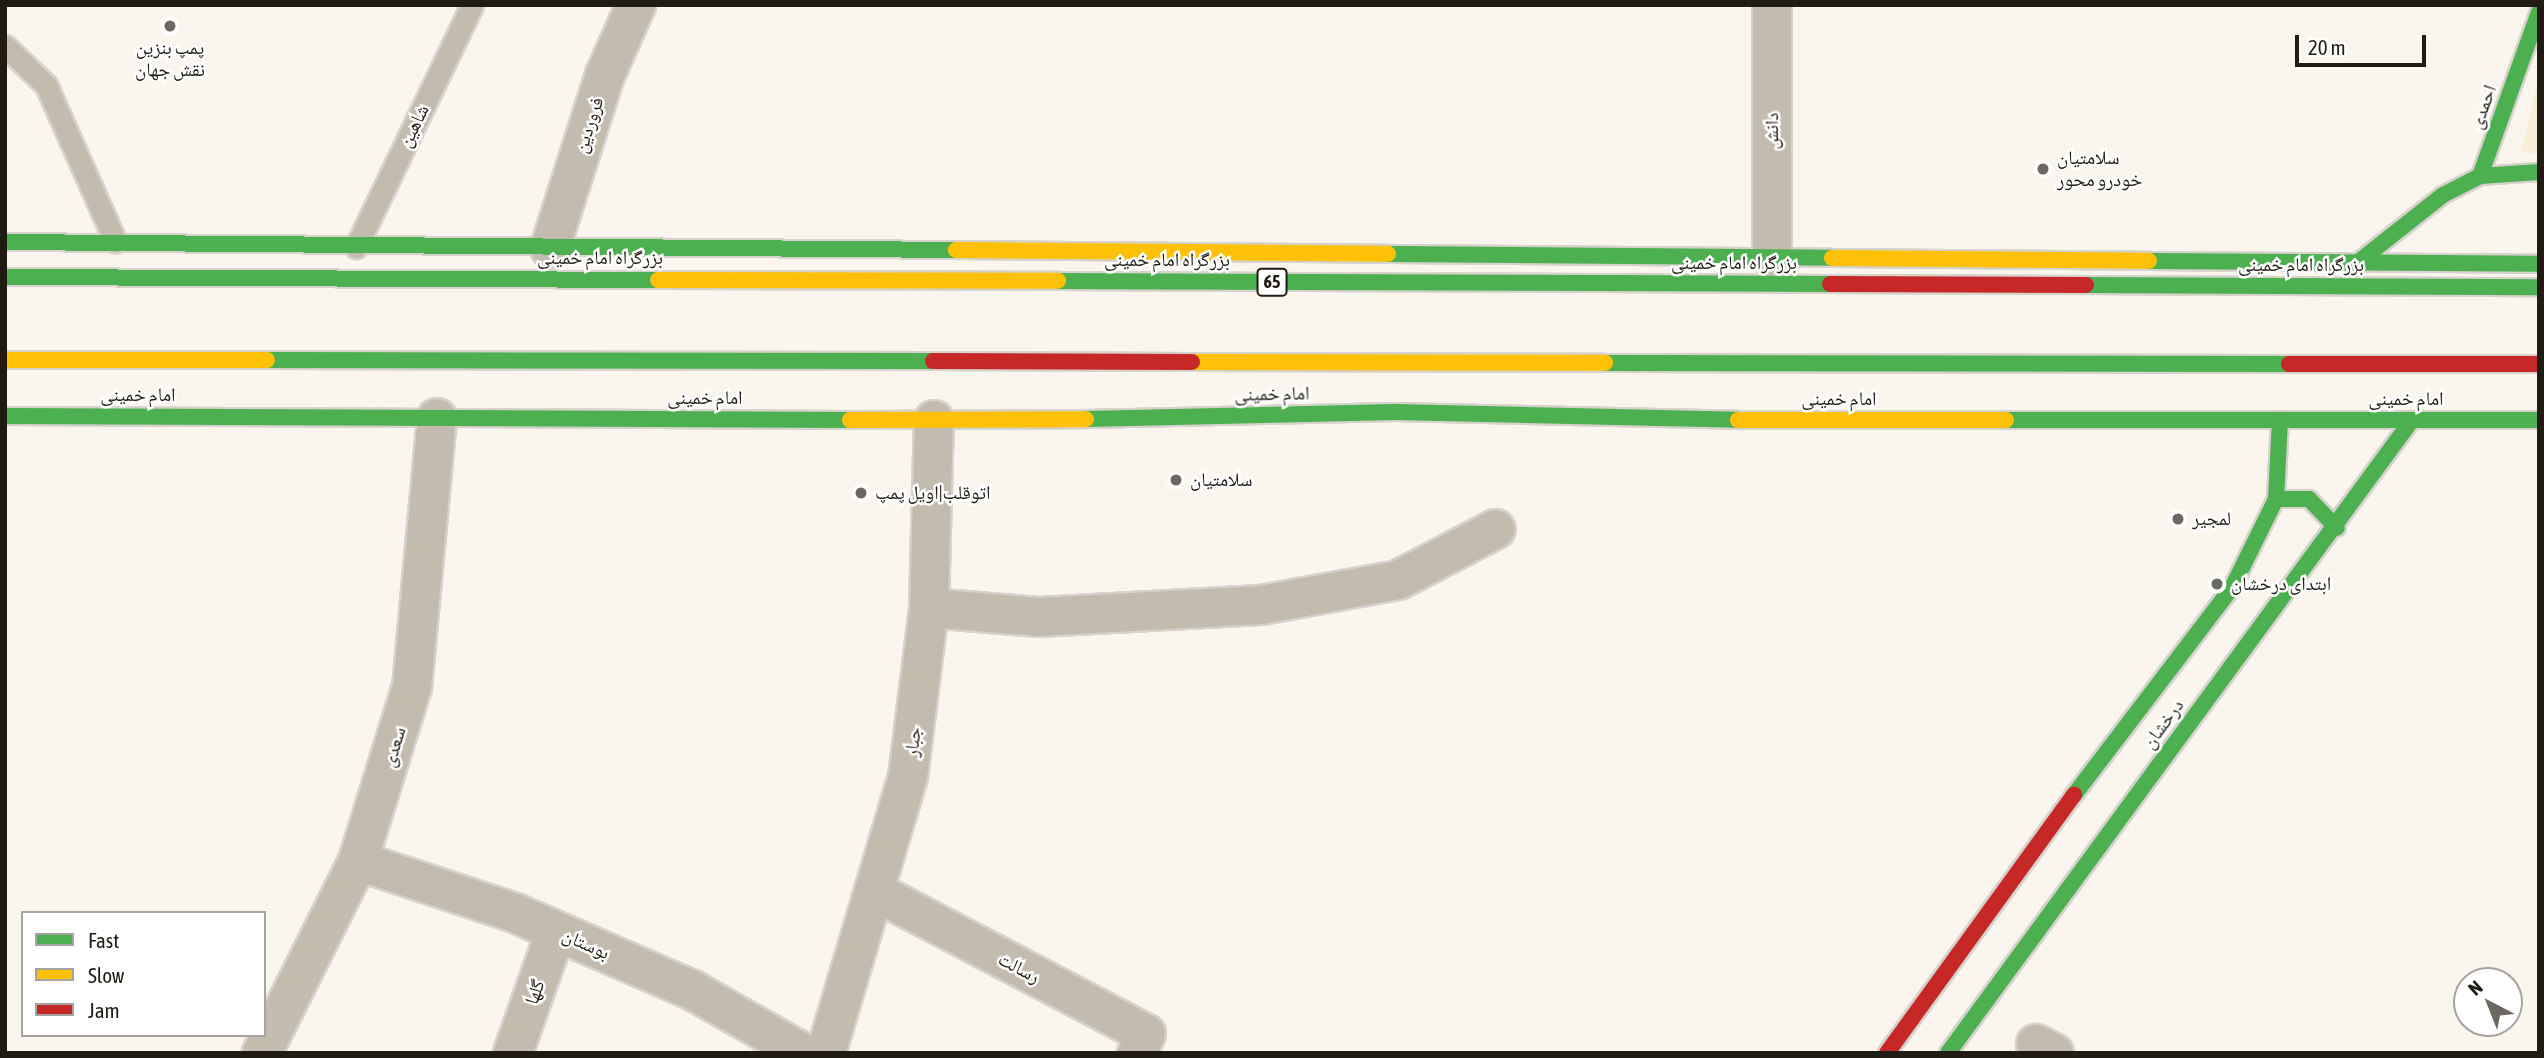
<!DOCTYPE html>
<meta charset="utf-8">
<style>
body{margin:0}
#map{position:relative;width:2544px;height:1058px;overflow:hidden;background:#faf6ee;font-family:"Asap Condensed","Noto Naskh Arabic",sans-serif}
div>[style]{position:absolute}
[style*='--x']{left:calc(var(--x)*1px);top:calc(var(--y)*1px);width:calc(var(--w)*1px);rotate:calc(var(--a)*1deg)}
.green>*{inset:0;background:#f9eed7}
.roads{filter:drop-shadow(2px 0 #d6d2cc) drop-shadow(-2px 0 #d6d2cc) drop-shadow(0 2px #d6d2cc) drop-shadow(0 -2px #d6d2cc)}
.lane>*{height:21px;margin:-10.5px;padding:0 10.5px;transform-origin:10.5px;border-radius:10.5px;background:#c3bcae}
.street>*{height:38px;margin:-19px;padding:0 19px;transform-origin:19px;border-radius:19px;background:#c3bcae}
.fast>*{height:16px;margin:-8px;padding:0 8px;transform-origin:8px;border-radius:8px;background:#4caf50}
.slow>*{height:16px;margin:-8px;padding:0 8px;transform-origin:8px;border-radius:8px;background:#ffc107}
.jam>*{height:16px;margin:-8px;padding:0 8px;transform-origin:8px;border-radius:8px;background:#c62828}
.dots>*{width:19px;height:19px;translate:-50% -50%;box-sizing:border-box;border:4px solid #fff;border-radius:50%}
span{translate:-50% -50%;white-space:nowrap;text-align:center;line-height:1.15;-webkit-text-stroke:5px #fff;paint-order:stroke}
.shield-label span{padding:2px 5px;background:#fff;border:2px solid;border-radius:5px;-webkit-text-stroke-width:0}
.shield-label{font-size:18px;color:#201c14;font-weight:700}
.poi-label{font-size:19px;color:#201c14}
.left{translate:0 -50%;text-align:left}
.street-label{font-size:19px;color:#201c14}
.frame{position:absolute;inset:0;border:7px solid #201c14;pointer-events:none}
.legend{position:absolute;left:21px;top:911px;width:245px;height:126px;box-sizing:border-box;background:#fff;border:2px solid #a6a4a1;margin:0;padding:9px 12px;list-style:none;font-size:21px;color:#201c14}
.legend li{display:flex;align-items:center;gap:14px;height:35px}
.legend b{width:35px;border:2px solid #a6a4a1}
.north{position:absolute;left:2453px;top:967px;width:70px;height:70px;box-sizing:border-box;background:#fff;border:2px solid #a6a4a1;border-radius:50%;rotate:318deg;font-size:19px;font-weight:700;line-height:28px;text-align:center;color:#201c14}
.north::after{content:'';display:block;margin:auto;width:24px;height:32px;background:#6c6860;clip-path:polygon(50% 0,100% 100%,50% 72%,0 100%)}
.scale{position:absolute;left:2295px;top:35px;width:131px;height:32px;box-sizing:border-box;border:4px solid #201c14;border-top:0;padding-left:9px;font-size:21px;line-height:24px;white-space:nowrap;color:#201c14;-webkit-text-stroke:5px #fff;paint-order:stroke}
</style>
<div id="map">
<div class="green">
<i style="clip-path:polygon(2539px 84px,2539px 154px,2521px 152px,2536px 90px)"></i>
</div>
<div class="roads">
<div class="lane">
<i style="--x:5;--y:46;--w:57;--a:43.6"></i>
<i style="--x:46;--y:85;--w:171;--a:66.1"></i>
<i style="--x:356;--y:247;--w:268;--a:-64.4"></i>
</div>
<div class="street">
<i style="--x:550;--y:248;--w:182;--a:-72.4"></i>
<i style="--x:605;--y:75;--w:77;--a:-66.1"></i>
<i style="--x:1772;--y:257;--w:252;--a:-90"></i>
<i style="--x:929;--y:608;--w:110;--a:4.7"></i>
<i style="--x:1039;--y:617;--w:222;--a:-3.1"></i>
<i style="--x:1261;--y:605;--w:139;--a:-10.3"></i>
<i style="--x:1398;--y:580;--w:110;--a:-27.5"></i>
<i style="--x:358;--y:861;--w:165;--a:18.3"></i>
<i style="--x:515;--y:913;--w:193;--a:23.5"></i>
<i style="--x:692;--y:990;--w:128;--a:29.6"></i>
<i style="--x:874;--y:891;--w:307;--a:27.7"></i>
<i style="--x:1146;--y:1034;--w:21;--a:115"></i>
<i style="--x:2036;--y:1044;--w:20;--a:27"></i>
<i style="--x:262;--y:1053;--w:215;--a:-63.4"></i>
<i style="--x:358;--y:861;--w:182;--a:-72.8"></i>
<i style="--x:412;--y:687;--w:270;--a:-84.7"></i>
<i style="--x:513;--y:1053;--w:129;--a:-70.6"></i>
<i style="--x:826;--y:1053;--w:288;--a:-73.5"></i>
<i style="--x:908;--y:777;--w:170;--a:-82.9"></i>
<i style="--x:929;--y:608;--w:188;--a:-88.5"></i>
</div>
<div class="fast">
<i style="--x:2480;--y:176;--w:174;--a:-70.2"></i>
<i style="--x:5;--y:242;--w:951;--a:0.48"></i>
<i style="--x:1388;--y:254;--w:444;--a:0.5"></i>
<i style="--x:2149;--y:261;--w:390;--a:0.4"></i>
<i style="--x:2357;--y:263;--w:110;--a:-38.3"></i>
<i style="--x:2443;--y:195;--w:42;--a:-27.2"></i>
<i style="--x:2480;--y:176;--w:59;--a:-3.9"></i>
<i style="--x:5;--y:277;--w:653;--a:0.26"></i>
<i style="--x:1058;--y:281;--w:772;--a:0.22"></i>
<i style="--x:2086;--y:285;--w:453;--a:0.3"></i>
<i style="--x:267;--y:360;--w:666;--a:0.09"></i>
<i style="--x:1605;--y:363;--w:684;--a:0.08"></i>
<i style="--x:5;--y:416;--w:845;--a:0.27"></i>
<i style="--x:1086;--y:419;--w:309;--a:-1.3"></i>
<i style="--x:1395;--y:412;--w:343;--a:1.3"></i>
<i style="--x:2006;--y:420;--w:533;--a:0"></i>
<i style="--x:2276;--y:499;--w:33;--a:0"></i>
<i style="--x:2309;--y:499;--w:40;--a:46"></i>
<i style="--x:2074;--y:795;--w:263;--a:-52.7"></i>
<i style="--x:2233;--y:586;--w:97;--a:-63.7"></i>
<i style="--x:2276;--y:499;--w:79;--a:-87.1"></i>
<i style="--x:1948;--y:1053;--w:785;--a:-53.76"></i>
</div>
<div class="slow">
<i style="--x:956;--y:250;--w:432;--a:0.5"></i>
<i style="--x:1832;--y:258;--w:317;--a:0.5"></i>
<i style="--x:658;--y:280;--w:400;--a:0.1"></i>
<i style="--x:5;--y:360;--w:262;--a:0"></i>
<i style="--x:1192;--y:362;--w:413;--a:0.1"></i>
<i style="--x:850;--y:420;--w:236;--a:-0.2"></i>
<i style="--x:1738;--y:420;--w:268;--a:0"></i>
</div>
<div class="jam">
<i style="--x:1830;--y:284;--w:256;--a:0.2"></i>
<i style="--x:933;--y:361;--w:259;--a:0.2"></i>
<i style="--x:2289;--y:364;--w:250;--a:0"></i>
<i style="--x:1887;--y:1053;--w:319;--a:-54.1"></i>
</div>
</div>
<div class="dots">
<i style="left:170px;top:26px;background:#6c6860"></i>
<i style="left:2043px;top:169px;background:#6c6860"></i>
<i style="left:1176px;top:480px;background:#6c6860"></i>
<i style="left:861px;top:493px;background:#6c6860"></i>
<i style="left:2178px;top:519px;background:#6c6860"></i>
<i style="left:2217px;top:584px;background:#6c6860"></i>
</div>
<div class="shield-label">
<span style="left:1272px;top:282px">65</span>
</div>
<div class="poi-label">
<span style="left:170px;top:59px">پمپ بنزین<br>نقش جهان</span>
<span class="left" style="left:2057px;top:169px">سلامتیان<br>خودرو محور</span>
<span class="left" style="left:1190px;top:480px">سلامتیان</span>
<span class="left" style="left:875px;top:493px">اتوقلب|اویل پمپ</span>
<span class="left" style="left:2192px;top:519px">لمجیر</span>
<span class="left" style="left:2231px;top:584px">ابتدای درخشان</span>
</div>
<div class="street-label">
<span style="left:2483px;top:107px;rotate:-70deg">احمدی</span>
<span style="left:589px;top:125px;rotate:-72deg">فروردین</span>
<span style="left:414px;top:126px;rotate:-64deg">شاهین</span>
<span style="left:1772px;top:131px;rotate:-90deg">دانش</span>
<span style="left:600px;top:258px">بزرگراه امام خمینی</span>
<span style="left:1167px;top:260px">بزرگراه امام خمینی</span>
<span style="left:1734px;top:263px">بزرگراه امام خمینی</span>
<span style="left:2301px;top:265px">بزرگراه امام خمینی</span>
<span style="left:1272px;top:394px;rotate:-1deg">امام خمینی</span>
<span style="left:138px;top:395px">امام خمینی</span>
<span style="left:705px;top:398px">امام خمینی</span>
<span style="left:1839px;top:399px">امام خمینی</span>
<span style="left:2406px;top:399px">امام خمینی</span>
<span style="left:2163px;top:724px;rotate:-54deg">درخشان</span>
<span style="left:913px;top:742px;rotate:-83deg">جبار</span>
<span style="left:394px;top:747px;rotate:-73deg">سعدی</span>
<span style="left:586px;top:944px;rotate:24deg">بوستان</span>
<span style="left:1019px;top:968px;rotate:28deg">رسالت</span>
<span style="left:535px;top:992px;rotate:-70deg">گلها</span>
</div>
<div class="frame"></div>
<ul class="legend">
<li><b style="height:9px;background:#4caf50"></b>Fast</li>
<li><b style="height:9px;background:#ffc107"></b>Slow</li>
<li><b style="height:9px;background:#c62828"></b>Jam</li>
</ul>
<div class="north">N</div>
<div class="scale">20 m</div>
</div>
